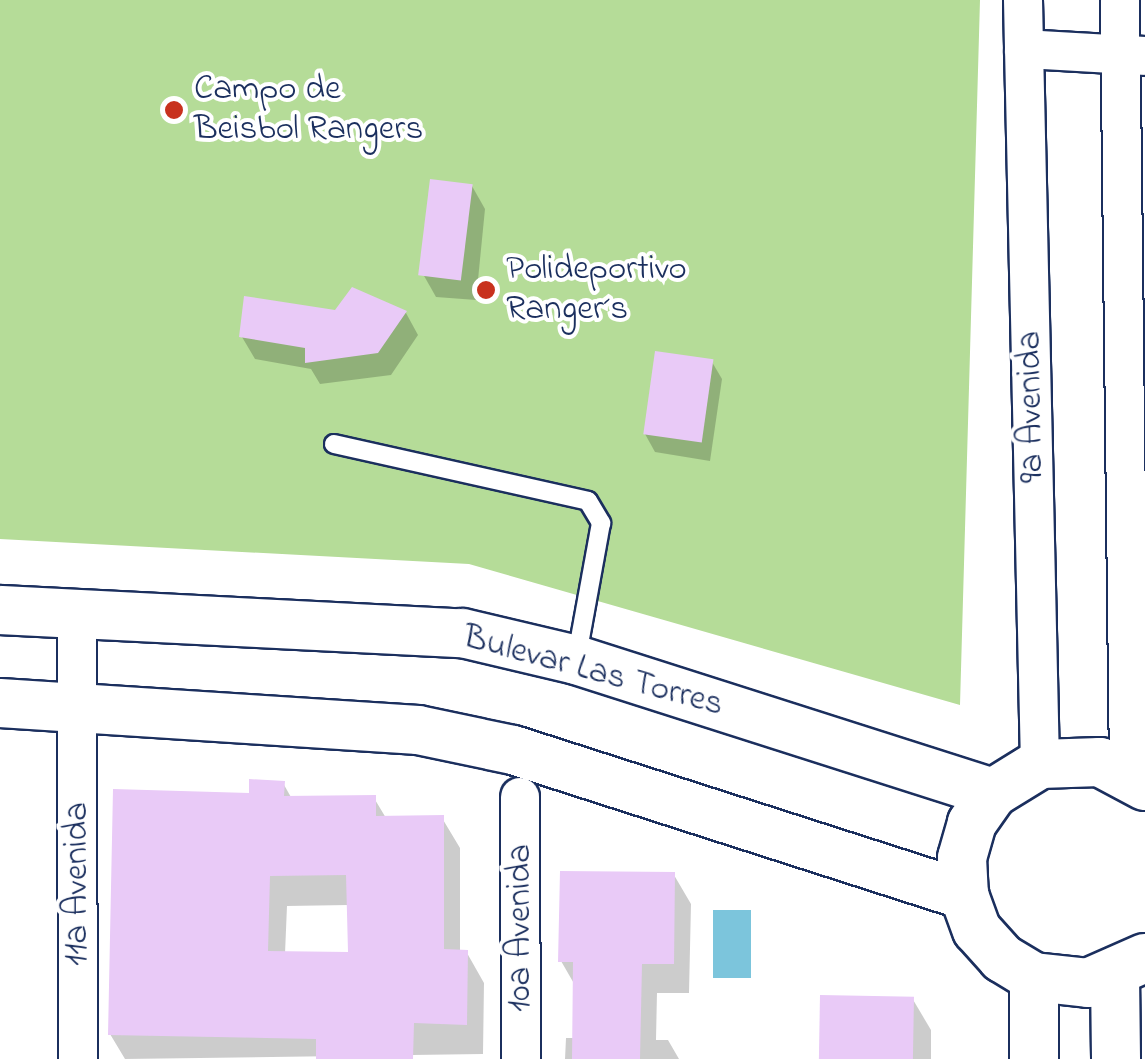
<!DOCTYPE html>
<meta charset="utf-8">
<style>
body{margin:0}
#map{position:relative;width:1145px;height:1059px;overflow:hidden;background:#fff;font-family:"Indie Flower",sans-serif}
div>[style]{position:absolute}
[style*='--x']{left:calc(var(--x)*1px);top:calc(var(--y)*1px);width:calc(var(--w)*1px);rotate:calc(var(--a)*1deg)}
.green>*{inset:0;background:#b5dc98}
.water>*{inset:0;background:#7cc5dc;transform-origin:0 0}
.shadow>*{inset:0;background:#0003}
.building>*{inset:0;background:#e9caf7;transform-origin:0 0}
.roads{filter:drop-shadow(2px 0 #1b2f5e) drop-shadow(-2px 0 #1b2f5e) drop-shadow(0 2px #1b2f5e) drop-shadow(0 -2px #1b2f5e)}
.service>*{height:18px;margin:-9px;padding:0 9px;transform-origin:9px;border-radius:9px;background:#fff}
.minor>*{height:38px;margin:-19px;padding:0 19px;transform-origin:19px;border-radius:19px;background:#fff}
.tertiary>*{height:48px;margin:-24px;padding:0 24px;transform-origin:24px;border-radius:24px;background:#fff}
.dots>*{width:28px;height:28px;translate:-50% -50%;box-sizing:border-box;border:5px solid #fff;border-radius:50%}
span{translate:-50% -50%;white-space:nowrap;text-align:center;line-height:1.15;-webkit-text-stroke:8px #fff;paint-order:stroke}
.poi-label{font-size:35px;color:#1b2f5e}
.left{translate:0 -50%;text-align:left}
.street-label{font-size:35px;color:#1b2f5e}
</style>
<div id="map">
<div class="green">
<i style="clip-path:polygon(0 0,980px 0,960px 705px,469px 564px,0 539px)"></i>
</div>
<div class="water">
<i style="left:713px;top:910px;width:38px;height:68px"></i>
</div>
<div class="shadow">
<i style="clip-path:polygon(472px 186px,485px 209px,476px 300px,436px 297px,423px 274px)"></i>
<i style="clip-path:polygon(336px 313px,406px 313px,418px 335px,391px 375px,320px 384px,311px 369px,255px 359px,242px 337px)"></i>
<i style="clip-path:polygon(712px 362px,722px 379px,710px 461px,655px 452px,645px 434px)"></i>
<i style="clip-path:polygon(evenodd,283px 783px,292px 799px,374px 798px,386px 818px,442px 818px,460px 848px,460px 952px,467px 953px,484px 983px,483px 1054px,125px 1059px,110px 1034px,251px 795px,283px 783px,349px 905px,350px 955px,285px 954px,287px 906px,349px 905px)"></i>
<i style="clip-path:polygon(674px 875px,691px 904px,689px 993px,657px 993px,656px 1040px,668px 1040px,679px 1059px,565px 1059px,566px 1038px,575px 1038px,576px 987px,561px 961px)"></i>
<i style="clip-path:polygon(912px 998px,931px 1030px,931px 1059px,823px 1059px)"></i>
</div>
<div class="building">
<i style="left:430px;top:179px;width:43px;height:97px;rotate:7deg"></i>
<i style="clip-path:polygon(352px 287px,407px 311px,378px 353px,305px 363px,305px 348px,239px 337px,244px 296px,335px 310px)"></i>
<i style="left:655px;top:351px;width:59px;height:84px;rotate:8deg"></i>
<i style="clip-path:polygon(evenodd,249px 779px,285px 781px,284px 796px,376px 795px,376px 816px,444px 815px,444px 949px,468px 950px,467px 1025px,414px 1023px,413px 1059px,316px 1059px,316px 1039px,108px 1035px,113px 789px,249px 793px,249px 779px,346px 875px,348px 952px,268px 951px,270px 876px,346px 875px)"></i>
<i style="clip-path:polygon(560px 871px,675px 872px,674px 964px,642px 964px,640px 1059px,572px 1059px,573px 962px,558px 962px)"></i>
<i style="left:820px;top:995px;width:94px;height:64px;rotate:1deg"></i>
</div>
<div class="roads">
<div class="service">
<i style="--x:334;--y:444;--w:260;--a:12.6"></i>
<i style="--x:588;--y:501;--w:26;--a:59"></i>
<i style="--x:601;--y:523;--w:139;--a:100.3"></i>
</div>
<div class="minor">
<i style="--x:1023;--y:0;--w:49;--a:88.8"></i>
<i style="--x:1120;--y:0;--w:773;--a:89.33"></i>
<i style="--x:77;--y:615;--w:444;--a:89.9"></i>
<i style="--x:1040;--y:764;--w:715;--a:-91.28"></i>
<i style="--x:1024;--y:49;--w:121;--a:3.3"></i>
<i style="--x:520;--y:797;--w:262;--a:89.8"></i>
</div>
<div class="tertiary">
<i style="--x:0;--y:610;--w:463;--a:2.9"></i>
<i style="--x:462;--y:633;--w:117;--a:13.3"></i>
<i style="--x:576;--y:660;--w:438;--a:17.7"></i>
<i style="--x:0;--y:703;--w:419;--a:3.7"></i>
<i style="--x:418;--y:730;--w:97;--a:11.9"></i>
<i style="--x:513;--y:750;--w:474;--a:17.8"></i>
<i style="--x:1145;--y:786;--w:51;--a:-151.9"></i>
<i style="--x:1100;--y:762;--w:60;--a:178.1"></i>
<i style="--x:1040;--y:764;--w:55;--a:148.3"></i>
<i style="--x:993;--y:793;--w:37;--a:125"></i>
<i style="--x:972;--y:823;--w:36;--a:106"></i>
<i style="--x:962;--y:858;--w:37;--a:87"></i>
<i style="--x:964;--y:895;--w:37;--a:70"></i>
<i style="--x:977;--y:930;--w:38;--a:48"></i>
<i style="--x:1002;--y:958;--w:37;--a:31"></i>
<i style="--x:1034;--y:977;--w:54;--a:6.3"></i>
<i style="--x:1088;--y:983;--w:62;--a:-23.7"></i>
<i style="--x:1115;--y:976;--w:83;--a:89.3"></i>
<i style="--x:1034;--y:977;--w:82;--a:90"></i>
</div>
</div>
<div class="dots">
<i style="left:174px;top:110px;background:#c8321e"></i>
<i style="left:486px;top:290px;background:#c8321e"></i>
</div>
<div class="poi-label">
<span class="left" style="left:194px;top:110px">Campo de<br>Beisbol Rangers</span>
<span class="left" style="left:506px;top:290px">Polideportivo<br>Ranger´s</span>
</div>
<div class="street-label">
<span style="left:1032px;top:407px;rotate:-91deg">9a Avenida</span>
<span style="left:593px;top:672px;rotate:15deg">Bulevar Las Torres</span>
<span style="left:78px;top:884px;rotate:-90deg">11a Avenida</span>
<span style="left:521px;top:928px;rotate:-90deg">10a Avenida</span>
</div>
</div>
